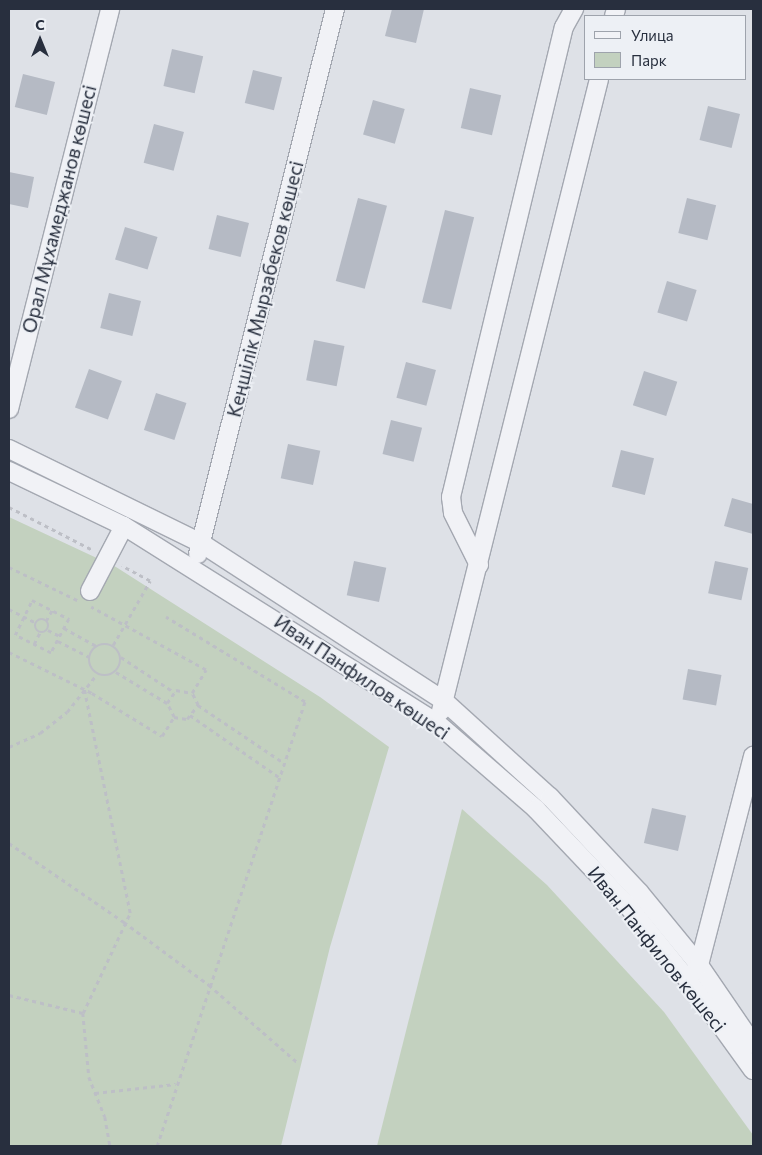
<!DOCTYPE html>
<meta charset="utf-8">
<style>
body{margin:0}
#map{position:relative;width:762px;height:1155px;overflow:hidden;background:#dee1e7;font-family:Commissioner,sans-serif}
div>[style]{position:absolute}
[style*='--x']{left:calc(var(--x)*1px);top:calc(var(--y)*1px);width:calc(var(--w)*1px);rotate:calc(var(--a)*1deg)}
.green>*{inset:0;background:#c3d1bf}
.building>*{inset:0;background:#b5bac4;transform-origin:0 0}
.path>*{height:2.5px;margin-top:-1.25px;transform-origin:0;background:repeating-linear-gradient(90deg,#bdbfc6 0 4px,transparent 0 8px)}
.path>.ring{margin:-1.25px;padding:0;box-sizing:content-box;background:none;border:2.5px solid #bdbfc6;border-radius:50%}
.roads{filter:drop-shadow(1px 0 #a4a8b1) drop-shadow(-1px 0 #a4a8b1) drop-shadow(0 1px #a4a8b1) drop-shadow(0 -1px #a4a8b1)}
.minor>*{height:18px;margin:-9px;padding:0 9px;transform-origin:9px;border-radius:9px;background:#f1f2f6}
span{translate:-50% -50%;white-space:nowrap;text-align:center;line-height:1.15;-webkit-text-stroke:4px #edf0f5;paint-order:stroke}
.street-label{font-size:19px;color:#282f3e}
.frame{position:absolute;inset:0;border:10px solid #282f3e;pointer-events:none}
.legend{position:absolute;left:584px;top:15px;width:162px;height:65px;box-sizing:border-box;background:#edf0f5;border:1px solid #9ea3ac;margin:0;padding:6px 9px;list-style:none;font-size:15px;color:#282f3e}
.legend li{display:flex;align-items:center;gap:10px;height:25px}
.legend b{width:25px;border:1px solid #9ea3ac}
.north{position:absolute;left:15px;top:15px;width:50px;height:50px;-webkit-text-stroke:4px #edf0f5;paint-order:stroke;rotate:0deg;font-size:14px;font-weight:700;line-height:20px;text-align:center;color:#282f3e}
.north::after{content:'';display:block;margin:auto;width:18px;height:22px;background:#282f3e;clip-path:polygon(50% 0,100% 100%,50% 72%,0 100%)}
</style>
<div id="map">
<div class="green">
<i style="clip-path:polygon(9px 517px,116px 567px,320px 697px,389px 747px,330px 947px,281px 1146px,9px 1146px)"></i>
<i style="clip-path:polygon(462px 809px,547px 885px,664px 1012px,753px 1135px,753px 1146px,377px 1146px)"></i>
</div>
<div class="building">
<i style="clip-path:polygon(392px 9px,424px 9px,416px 43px,385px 36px)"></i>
<i style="left:172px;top:49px;width:32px;height:38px;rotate:13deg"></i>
<i style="left:253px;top:70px;width:30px;height:34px;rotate:14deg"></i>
<i style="left:23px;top:74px;width:33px;height:34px;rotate:14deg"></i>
<i style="left:470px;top:88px;width:32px;height:41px;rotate:13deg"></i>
<i style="left:373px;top:100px;width:33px;height:36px;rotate:16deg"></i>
<i style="left:708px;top:106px;width:33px;height:35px;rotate:14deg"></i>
<i style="left:154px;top:124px;width:31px;height:40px;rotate:15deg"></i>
<i style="clip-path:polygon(9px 172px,34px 177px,28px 208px,9px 204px)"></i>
<i style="left:358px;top:198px;width:30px;height:86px;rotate:15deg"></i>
<i style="left:687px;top:198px;width:30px;height:36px;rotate:14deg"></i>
<i style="left:445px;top:210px;width:30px;height:95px;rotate:14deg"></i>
<i style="left:217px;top:215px;width:33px;height:35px;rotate:14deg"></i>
<i style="left:125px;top:227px;width:34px;height:34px;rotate:17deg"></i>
<i style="left:667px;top:281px;width:31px;height:33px;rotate:17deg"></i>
<i style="left:109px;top:293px;width:33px;height:36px;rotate:14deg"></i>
<i style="left:314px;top:340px;width:31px;height:41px;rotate:11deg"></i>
<i style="left:406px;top:362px;width:31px;height:37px;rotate:15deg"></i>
<i style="left:89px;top:369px;width:35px;height:41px;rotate:20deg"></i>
<i style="left:644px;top:371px;width:35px;height:36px;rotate:18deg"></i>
<i style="left:156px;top:393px;width:32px;height:39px;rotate:18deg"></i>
<i style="left:391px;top:420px;width:32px;height:35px;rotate:14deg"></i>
<i style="left:288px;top:444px;width:33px;height:35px;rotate:12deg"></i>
<i style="left:621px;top:450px;width:34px;height:38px;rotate:14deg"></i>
<i style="clip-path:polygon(732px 498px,753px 504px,753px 534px,724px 526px)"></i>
<i style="left:354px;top:561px;width:33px;height:35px;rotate:12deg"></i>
<i style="left:715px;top:561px;width:34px;height:33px;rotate:12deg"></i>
<i style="left:688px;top:669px;width:34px;height:31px;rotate:10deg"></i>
<i style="left:652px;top:808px;width:35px;height:36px;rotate:13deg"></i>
</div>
<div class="path">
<i style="--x:9;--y:507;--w:94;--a:27.1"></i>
<i style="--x:9;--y:567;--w:76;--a:25.9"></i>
<i style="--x:32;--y:600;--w:42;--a:27.2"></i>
<i style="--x:69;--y:619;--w:38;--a:118"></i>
<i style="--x:51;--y:653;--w:40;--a:-153.4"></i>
<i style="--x:15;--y:635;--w:39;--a:-64"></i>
<i style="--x:9;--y:609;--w:30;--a:27"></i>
<i class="ring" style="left:35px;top:619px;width:11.5px;height:11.5px"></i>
<i style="--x:46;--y:621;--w:13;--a:-61"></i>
<i style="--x:64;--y:628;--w:38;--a:29"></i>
<i style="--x:48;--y:630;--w:13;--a:27"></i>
<i style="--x:58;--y:641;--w:35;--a:27"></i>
<i class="ring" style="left:89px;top:644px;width:29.5px;height:29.5px"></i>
<i style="--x:34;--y:644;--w:13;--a:-63"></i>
<i style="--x:113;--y:645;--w:74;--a:-60"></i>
<i style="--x:150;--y:581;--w:32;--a:-152"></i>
<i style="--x:9;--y:652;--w:93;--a:26.3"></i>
<i style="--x:92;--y:693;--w:82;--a:31.6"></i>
<i style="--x:162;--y:736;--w:22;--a:-58"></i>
<i style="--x:174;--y:717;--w:16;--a:-117"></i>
<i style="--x:167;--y:703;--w:16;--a:-55"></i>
<i style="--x:176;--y:690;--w:16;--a:11"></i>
<i style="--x:192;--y:693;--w:27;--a:-59"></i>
<i style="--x:206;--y:670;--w:131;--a:-151.3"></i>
<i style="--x:121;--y:657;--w:64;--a:33.4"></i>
<i style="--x:116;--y:672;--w:60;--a:31.3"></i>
<i style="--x:198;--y:705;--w:104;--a:34"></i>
<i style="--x:190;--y:715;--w:108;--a:34.9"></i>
<i style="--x:174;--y:717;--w:13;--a:9"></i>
<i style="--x:187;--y:719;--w:18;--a:-52"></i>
<i style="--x:198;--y:705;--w:13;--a:-117"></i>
<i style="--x:9;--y:747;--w:34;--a:-24"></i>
<i style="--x:40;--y:733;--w:34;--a:-38"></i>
<i style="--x:67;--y:712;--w:48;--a:-51.7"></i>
<i style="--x:9;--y:843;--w:140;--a:34.5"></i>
<i style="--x:124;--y:922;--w:106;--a:36.5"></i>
<i style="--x:209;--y:985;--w:118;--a:41.2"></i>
<i style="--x:9;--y:995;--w:76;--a:13.7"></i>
<i style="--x:83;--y:1013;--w:64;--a:84.6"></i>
<i style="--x:89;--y:1077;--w:43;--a:68.2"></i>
<i style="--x:105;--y:1117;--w:29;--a:80"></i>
<i style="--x:83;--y:1013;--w:110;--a:-64.8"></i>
<i style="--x:130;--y:913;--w:229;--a:-101.6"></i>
<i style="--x:95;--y:1093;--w:81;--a:-6.3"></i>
<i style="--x:157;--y:1146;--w:468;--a:-71.6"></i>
<i style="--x:305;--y:702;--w:163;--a:-148.6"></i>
</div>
<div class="roads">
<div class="minor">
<i style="--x:614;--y:16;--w:7;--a:-74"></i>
<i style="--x:9;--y:409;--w:413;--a:-75.8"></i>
<i style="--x:9;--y:449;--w:214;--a:26.1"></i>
<i style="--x:201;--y:543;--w:290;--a:33"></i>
<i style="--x:444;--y:701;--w:143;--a:42.2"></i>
<i style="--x:550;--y:797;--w:130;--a:46.9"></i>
<i style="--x:639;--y:892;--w:94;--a:50.6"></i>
<i style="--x:699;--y:965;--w:96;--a:55.6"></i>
<i style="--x:9;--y:471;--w:127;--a:25.6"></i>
<i style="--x:124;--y:526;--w:371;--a:32.2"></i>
<i style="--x:438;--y:724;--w:130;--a:40.9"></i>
<i style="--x:536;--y:809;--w:135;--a:46.5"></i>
<i style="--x:629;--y:907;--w:94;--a:51.1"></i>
<i style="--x:688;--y:980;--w:111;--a:54.2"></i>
<i style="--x:198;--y:554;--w:562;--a:-75.89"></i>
<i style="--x:479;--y:565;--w:58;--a:-116.6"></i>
<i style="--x:453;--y:513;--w:16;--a:-97"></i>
<i style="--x:451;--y:497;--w:483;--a:-76.5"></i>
<i style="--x:564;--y:27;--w:21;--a:-61"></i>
<i style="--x:90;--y:591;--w:73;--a:-62.4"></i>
<i style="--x:441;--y:711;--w:651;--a:-75.96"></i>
<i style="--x:694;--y:972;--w:9;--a:-54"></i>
<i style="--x:699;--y:965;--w:216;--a:-75.5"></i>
</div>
</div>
<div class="street-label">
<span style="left:59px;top:209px;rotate:-76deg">Орал Мұхамеджанов көшесі</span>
<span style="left:265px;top:289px;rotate:-76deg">Кеңшілік Мырзабеков көшесі</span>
<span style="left:362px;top:677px;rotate:34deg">Иван Панфилов көшесі</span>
<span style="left:657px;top:949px;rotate:51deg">Иван Панфилов көшесі</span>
</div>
<div class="frame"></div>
<ul class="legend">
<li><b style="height:6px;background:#f1f2f6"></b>Улица</li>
<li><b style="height:14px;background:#c3d1bf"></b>Парк</li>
</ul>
<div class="north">С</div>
</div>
